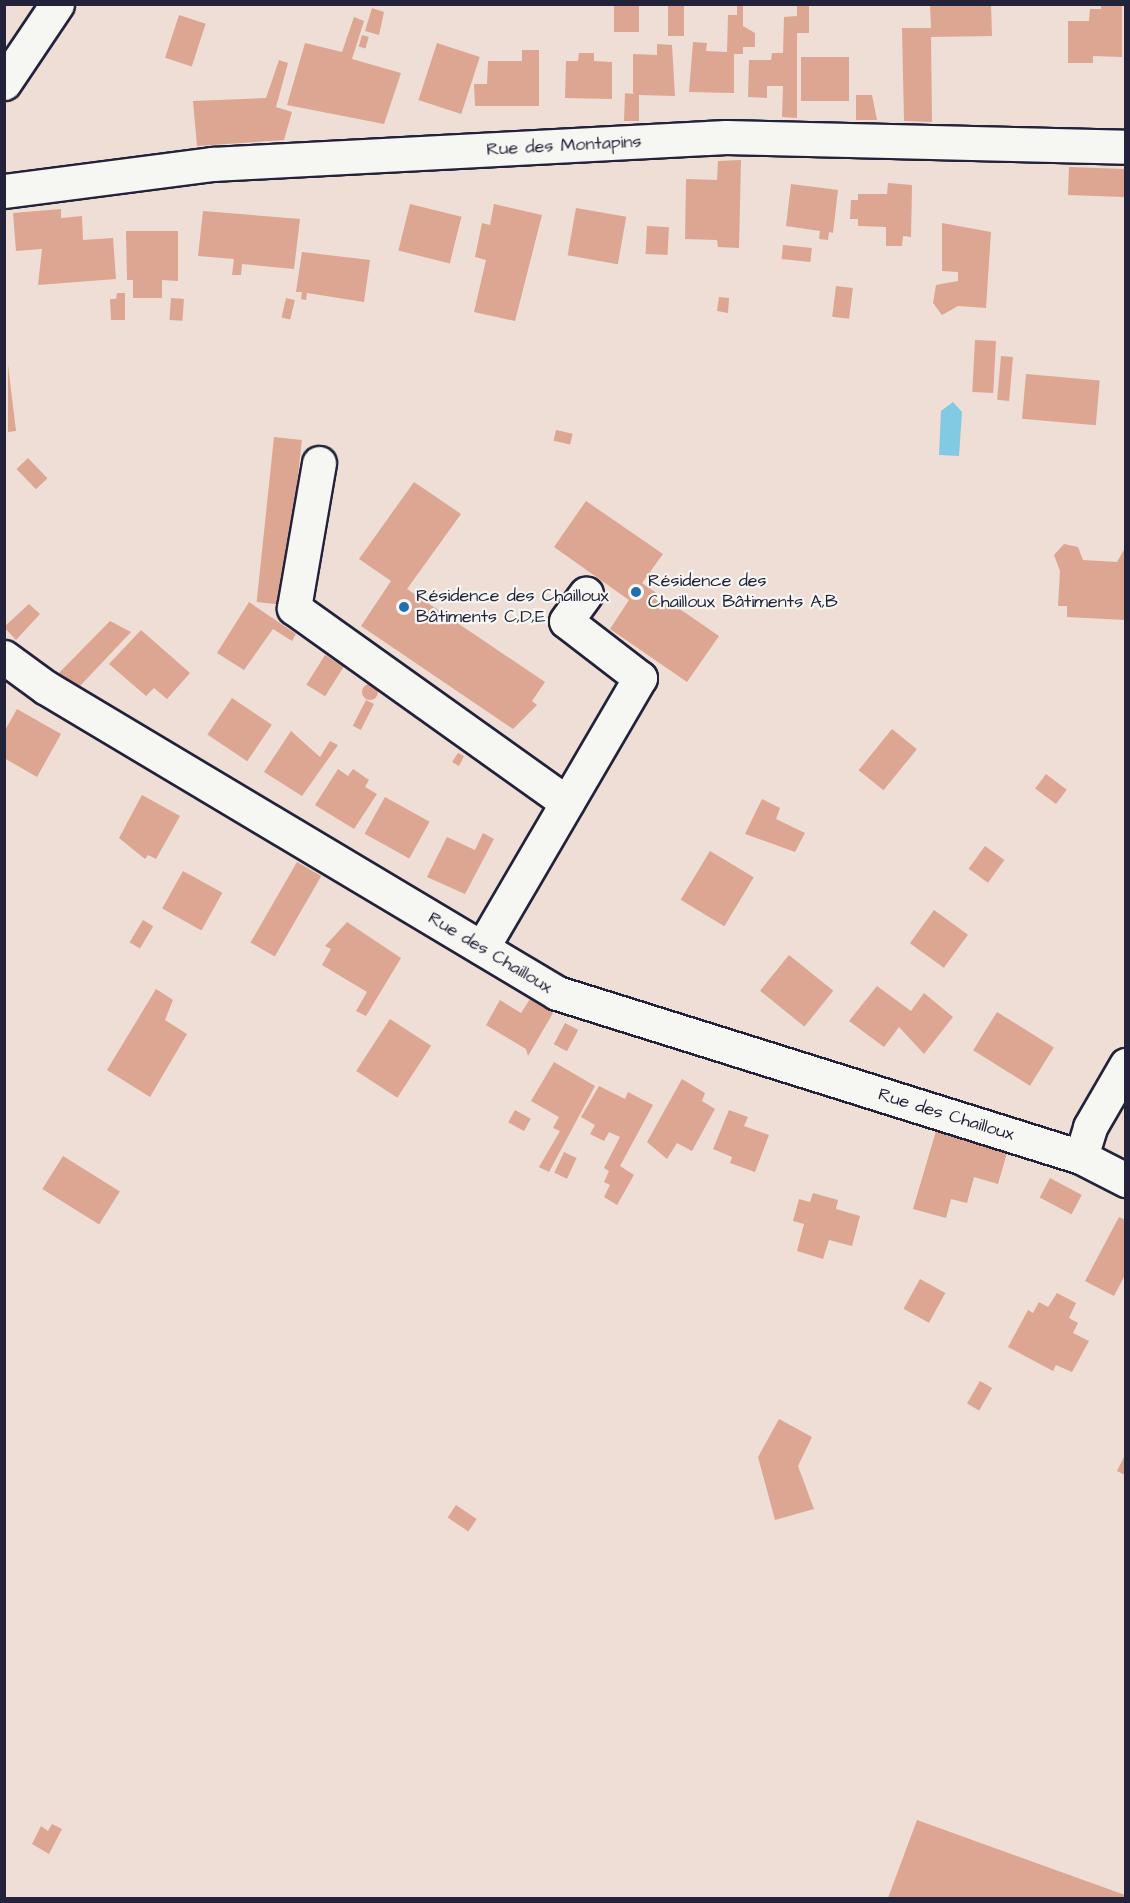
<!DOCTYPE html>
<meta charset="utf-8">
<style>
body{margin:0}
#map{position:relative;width:1130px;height:1903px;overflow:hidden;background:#eeded5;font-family:"Architects Daughter",sans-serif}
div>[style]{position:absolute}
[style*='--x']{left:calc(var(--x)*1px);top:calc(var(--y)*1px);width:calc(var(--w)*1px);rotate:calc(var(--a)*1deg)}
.water>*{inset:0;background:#82c9e3}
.building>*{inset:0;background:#dca692;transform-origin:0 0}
.round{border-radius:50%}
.roads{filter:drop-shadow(2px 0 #22223b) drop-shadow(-2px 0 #22223b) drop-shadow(0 2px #22223b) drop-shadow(0 -2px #22223b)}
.minor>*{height:33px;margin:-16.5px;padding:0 16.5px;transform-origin:16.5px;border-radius:16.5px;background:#f6f6f2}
.dots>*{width:16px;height:16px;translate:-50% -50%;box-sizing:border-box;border:3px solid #f6f6f2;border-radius:50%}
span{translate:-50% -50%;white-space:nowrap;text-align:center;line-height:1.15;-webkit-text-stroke:4.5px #f6f6f2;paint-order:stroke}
.street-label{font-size:18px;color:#22223b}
.poi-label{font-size:18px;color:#22223b}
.left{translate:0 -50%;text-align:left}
.frame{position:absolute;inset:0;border:6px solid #22223b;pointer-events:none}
</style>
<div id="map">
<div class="water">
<i style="clip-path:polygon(953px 402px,962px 412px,959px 456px,939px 455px,941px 411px)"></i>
</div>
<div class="building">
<i style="left:614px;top:4px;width:25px;height:28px"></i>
<i style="left:668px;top:4px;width:16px;height:32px"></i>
<i style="clip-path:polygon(737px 4px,743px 4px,743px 26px,755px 33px,755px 47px,743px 47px,743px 54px,734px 54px,734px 93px,689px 92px,693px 42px,707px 43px,706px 51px,727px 52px,728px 15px,737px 15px)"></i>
<i style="clip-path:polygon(797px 4px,809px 4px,809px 33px,797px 33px,797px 118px,782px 117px,783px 86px,767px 86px,767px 98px,748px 97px,749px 60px,771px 60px,772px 53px,783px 53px,784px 17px,797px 16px)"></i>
<i style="clip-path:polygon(930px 4px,991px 4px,992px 36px,931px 37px,932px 122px,904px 121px,902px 28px,931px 28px)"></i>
<i style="clip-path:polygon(1101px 4px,1122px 4px,1122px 57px,1093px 56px,1093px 63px,1068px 63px,1068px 21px,1089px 21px,1090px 9px,1101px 9px)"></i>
<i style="clip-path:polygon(372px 8px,384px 12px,379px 35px,365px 31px)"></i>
<i style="left:179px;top:15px;width:28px;height:45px;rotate:18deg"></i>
<i style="clip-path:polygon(354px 17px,364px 21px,352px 59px,401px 73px,384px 124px,287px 105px,305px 43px,342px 52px)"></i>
<i style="left:362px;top:35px;width:7px;height:12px;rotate:16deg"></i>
<i style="left:437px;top:43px;width:45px;height:60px;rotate:18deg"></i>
<i style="clip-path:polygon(657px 44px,672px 45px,675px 96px,639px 95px,639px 121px,624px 121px,625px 93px,633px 94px,633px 54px,657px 55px)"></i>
<i style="clip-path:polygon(522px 50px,539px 50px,539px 106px,475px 106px,474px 84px,487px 84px,488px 61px,522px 61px)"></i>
<i style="clip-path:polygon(579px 53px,594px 53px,594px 61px,612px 62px,612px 99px,565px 98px,566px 61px,578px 61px)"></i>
<i style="left:801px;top:57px;width:48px;height:44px"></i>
<i style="clip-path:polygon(279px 60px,288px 63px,276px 107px,292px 112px,284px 140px,197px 146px,193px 101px,266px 98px)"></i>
<i style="clip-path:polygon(856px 95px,872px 95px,877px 120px,856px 120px)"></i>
<i style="clip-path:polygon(741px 160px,739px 248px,718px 247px,717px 240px,685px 239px,686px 179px,717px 180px,718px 161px)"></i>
<i style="left:1069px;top:167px;width:56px;height:28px;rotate:2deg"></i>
<i style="clip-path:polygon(888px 183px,912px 185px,911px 237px,903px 236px,902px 246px,886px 246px,886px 227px,858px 226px,858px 219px,850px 219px,851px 200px,858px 200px,858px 194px,887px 194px)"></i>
<i style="clip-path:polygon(791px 184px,838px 190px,833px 233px,829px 232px,828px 240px,819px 239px,820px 231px,786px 226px)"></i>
<i style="left:410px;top:204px;width:53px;height:48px;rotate:14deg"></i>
<i style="clip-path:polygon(494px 204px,542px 215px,515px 321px,474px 312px,486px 260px,475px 257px,482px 223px,490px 225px)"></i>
<i style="left:576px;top:208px;width:51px;height:48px;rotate:10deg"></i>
<i style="clip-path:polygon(61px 209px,61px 218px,82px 216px,83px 240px,113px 238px,116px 279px,38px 285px,42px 249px,16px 251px,13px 213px)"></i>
<i style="clip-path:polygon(203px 211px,300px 219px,294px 269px,242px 264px,241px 275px,232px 275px,234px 259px,198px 256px)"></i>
<i style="clip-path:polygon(942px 223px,991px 232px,986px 308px,958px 306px,942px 315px,933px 303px,936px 285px,958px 281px,958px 272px,942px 271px)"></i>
<i style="left:647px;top:226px;width:22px;height:28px;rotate:3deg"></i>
<i style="clip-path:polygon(126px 231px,178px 231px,178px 281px,162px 280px,162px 298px,133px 298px,133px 280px,127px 280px)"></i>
<i style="left:783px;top:245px;width:29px;height:14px;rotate:6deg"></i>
<i style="clip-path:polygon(302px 252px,370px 260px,364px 302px,307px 293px,306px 300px,301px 299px,302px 292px,296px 292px)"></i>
<i style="left:836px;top:286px;width:17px;height:31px;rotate:7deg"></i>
<i style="clip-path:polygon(117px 293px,125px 293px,125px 320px,111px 320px,110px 299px,116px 299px)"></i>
<i style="clip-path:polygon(719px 297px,729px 298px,728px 313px,717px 311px)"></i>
<i style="left:171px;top:298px;width:13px;height:22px;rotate:4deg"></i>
<i style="left:286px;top:298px;width:9px;height:20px;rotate:13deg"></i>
<i style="left:975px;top:340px;width:21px;height:52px;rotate:3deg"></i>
<i style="left:1001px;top:356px;width:12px;height:44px;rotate:5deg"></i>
<i style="clip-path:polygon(8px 365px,16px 431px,8px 432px)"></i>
<i style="left:1026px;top:374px;width:74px;height:45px;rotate:5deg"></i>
<i style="left:556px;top:430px;width:17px;height:11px;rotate:13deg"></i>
<i style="left:274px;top:437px;width:28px;height:166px;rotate:6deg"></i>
<i style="left:28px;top:458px;width:28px;height:16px;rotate:46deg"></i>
<i style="clip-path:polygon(414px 482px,461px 514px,407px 589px,545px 682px,532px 701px,537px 705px,513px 729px,361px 626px,391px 581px,359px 559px)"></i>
<i style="clip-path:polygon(586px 501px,663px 554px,642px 583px,719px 636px,687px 682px,610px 629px,629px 600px,554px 547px)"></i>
<i style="clip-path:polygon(1064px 544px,1078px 547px,1083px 560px,1117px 562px,1125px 548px,1125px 620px,1067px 617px,1067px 606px,1058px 606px,1060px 571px,1054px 555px)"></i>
<i style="clip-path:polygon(249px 602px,296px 634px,292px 641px,273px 629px,244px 670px,217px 653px)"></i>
<i style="clip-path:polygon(29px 604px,40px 614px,16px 640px,4px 627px)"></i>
<i style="clip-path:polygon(110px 621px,131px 632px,80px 686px,58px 674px)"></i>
<i style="clip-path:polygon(141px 630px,190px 673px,167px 699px,154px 688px,146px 696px,109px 664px)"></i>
<i style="left:325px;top:655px;width:22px;height:35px;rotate:32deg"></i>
<i class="round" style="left:362px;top:684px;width:16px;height:16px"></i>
<i style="left:232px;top:698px;width:48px;height:44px;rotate:34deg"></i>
<i style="left:366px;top:700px;width:9px;height:29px;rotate:27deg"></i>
<i style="clip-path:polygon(17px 709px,61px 734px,37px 777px,4px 758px,4px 732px)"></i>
<i style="left:892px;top:729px;width:32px;height:53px;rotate:39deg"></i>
<i style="clip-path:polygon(291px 731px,320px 757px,330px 741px,338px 745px,302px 796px,264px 772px)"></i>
<i style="clip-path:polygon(458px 753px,464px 756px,459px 766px,452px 762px)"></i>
<i style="clip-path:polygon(338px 769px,348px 776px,353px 769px,369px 780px,365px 787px,377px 794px,354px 829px,315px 805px)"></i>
<i style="left:1046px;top:774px;width:26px;height:18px;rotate:37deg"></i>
<i style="clip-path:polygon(142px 795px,180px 816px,156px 859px,148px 855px,145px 859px,119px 838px)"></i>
<i style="left:385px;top:797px;width:51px;height:42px;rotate:29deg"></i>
<i style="clip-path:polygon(762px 799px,780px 808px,776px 819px,805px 833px,795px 852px,745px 834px)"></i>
<i style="clip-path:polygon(483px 833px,494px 839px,465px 894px,427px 877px,447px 837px,475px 850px)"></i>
<i style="left:985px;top:846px;width:24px;height:28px;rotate:36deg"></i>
<i style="left:710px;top:851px;width:51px;height:57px;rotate:31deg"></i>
<i style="left:297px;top:862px;width:28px;height:93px;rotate:30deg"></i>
<i style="left:183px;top:871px;width:45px;height:43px;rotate:29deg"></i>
<i style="left:934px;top:910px;width:42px;height:41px;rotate:36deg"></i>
<i style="left:143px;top:920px;width:12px;height:26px;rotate:31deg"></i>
<i style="clip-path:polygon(347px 922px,401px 958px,366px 1016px,356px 1011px,367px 992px,322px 965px,331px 949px,325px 946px)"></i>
<i style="left:789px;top:955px;width:57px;height:46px;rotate:39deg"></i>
<i style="clip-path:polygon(877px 986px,911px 1011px,924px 993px,953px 1017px,924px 1054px,899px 1027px,884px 1047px,849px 1021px)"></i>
<i style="clip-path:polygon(156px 989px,173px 1000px,165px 1020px,187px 1034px,150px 1097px,107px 1070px)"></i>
<i style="clip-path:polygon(530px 999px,553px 1013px,528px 1056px,526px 1049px,486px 1025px,500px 1000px,521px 1013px)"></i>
<i style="left:997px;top:1012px;width:67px;height:45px;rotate:32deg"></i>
<i style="left:390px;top:1019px;width:49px;height:62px;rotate:33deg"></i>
<i style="left:565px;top:1023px;width:15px;height:24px;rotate:28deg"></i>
<i style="clip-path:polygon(554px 1062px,595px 1086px,549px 1172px,539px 1167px,560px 1131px,553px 1128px,559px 1117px,531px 1101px)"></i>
<i style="clip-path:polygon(682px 1079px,705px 1093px,702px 1101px,715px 1109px,692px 1151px,677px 1143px,667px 1159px,647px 1142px)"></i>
<i style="clip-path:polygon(599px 1086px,625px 1099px,628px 1092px,653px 1105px,620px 1166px,634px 1175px,617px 1205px,604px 1197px,610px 1185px,604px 1182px,609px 1171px,604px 1168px,620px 1137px,609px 1132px,604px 1141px,590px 1134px,595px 1125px,581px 1117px)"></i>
<i style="left:515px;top:1110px;width:18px;height:14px;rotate:29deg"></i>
<i style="clip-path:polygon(729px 1110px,748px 1117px,744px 1126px,769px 1135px,755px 1172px,730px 1163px,732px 1157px,713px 1149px)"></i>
<i style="clip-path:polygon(936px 1131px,1007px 1153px,998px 1184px,974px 1177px,967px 1203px,951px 1199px,946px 1218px,913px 1209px)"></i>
<i style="left:564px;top:1152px;width:14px;height:23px;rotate:25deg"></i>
<i style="left:63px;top:1156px;width:67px;height:39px;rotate:32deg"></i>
<i style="left:1050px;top:1178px;width:36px;height:22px;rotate:28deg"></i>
<i style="clip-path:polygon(813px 1193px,838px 1200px,836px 1209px,860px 1216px,852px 1246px,829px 1240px,823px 1259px,797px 1251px,804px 1224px,793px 1221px,799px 1199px,810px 1202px)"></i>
<i style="clip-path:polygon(1119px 1217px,1125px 1220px,1125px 1275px,1114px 1296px,1085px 1281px)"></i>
<i style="left:920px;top:1279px;width:29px;height:34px;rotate:29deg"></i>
<i style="clip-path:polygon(1057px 1293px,1076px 1303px,1069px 1318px,1078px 1323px,1073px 1333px,1089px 1341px,1072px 1372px,1056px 1365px,1053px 1371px,1008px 1347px,1028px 1310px,1033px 1313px,1039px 1302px,1048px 1307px)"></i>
<i style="left:980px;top:1381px;width:14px;height:26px;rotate:30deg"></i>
<i style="clip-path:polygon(779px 1419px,812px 1437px,798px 1466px,814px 1509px,775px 1520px,758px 1457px)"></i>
<i style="clip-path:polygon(1125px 1455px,1125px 1475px,1117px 1471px)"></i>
<i style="left:456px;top:1505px;width:25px;height:15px;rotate:34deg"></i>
<i style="clip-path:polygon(917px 1820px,1125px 1895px,1125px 1898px,888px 1898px)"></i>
<i style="clip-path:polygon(52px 1824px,62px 1829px,49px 1854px,32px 1844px,41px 1826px,48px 1831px)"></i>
</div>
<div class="roads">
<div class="minor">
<i style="--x:4;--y:83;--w:95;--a:-56.1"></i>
<i style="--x:4;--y:191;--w:210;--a:-7.4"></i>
<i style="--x:212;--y:164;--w:515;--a:-3.01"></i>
<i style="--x:726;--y:137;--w:400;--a:1.4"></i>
<i style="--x:319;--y:463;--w:147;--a:99.8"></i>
<i style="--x:294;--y:608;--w:335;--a:35.5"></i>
<i style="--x:4;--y:657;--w:51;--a:36.2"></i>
<i style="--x:45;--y:687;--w:596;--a:30.86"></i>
<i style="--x:557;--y:993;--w:549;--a:17.38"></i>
<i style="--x:1081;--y:1157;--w:51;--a:27.1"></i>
<i style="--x:482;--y:948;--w:313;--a:-59.7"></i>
<i style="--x:640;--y:678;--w:93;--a:-142.4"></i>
<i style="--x:566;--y:621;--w:34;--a:-54"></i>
<i style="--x:1081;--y:1157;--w:31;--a:-73"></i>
<i style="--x:1090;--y:1127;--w:72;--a:-59.9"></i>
</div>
</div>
<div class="dots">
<i style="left:636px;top:592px;background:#1f6fb2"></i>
<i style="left:404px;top:607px;background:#1f6fb2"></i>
</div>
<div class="street-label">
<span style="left:564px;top:146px;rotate:-3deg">Rue des Montapins</span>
<span style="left:490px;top:953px;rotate:31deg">Rue des Chailloux</span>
<span style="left:946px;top:1115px;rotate:17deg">Rue des Chailloux</span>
</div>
<div class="poi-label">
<span class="left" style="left:648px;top:592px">Résidence des<br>Chailloux Bâtiments A,B</span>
<span class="left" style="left:416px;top:607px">Résidence des Chailloux<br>Bâtiments C,D,E</span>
</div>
<div class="frame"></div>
</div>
